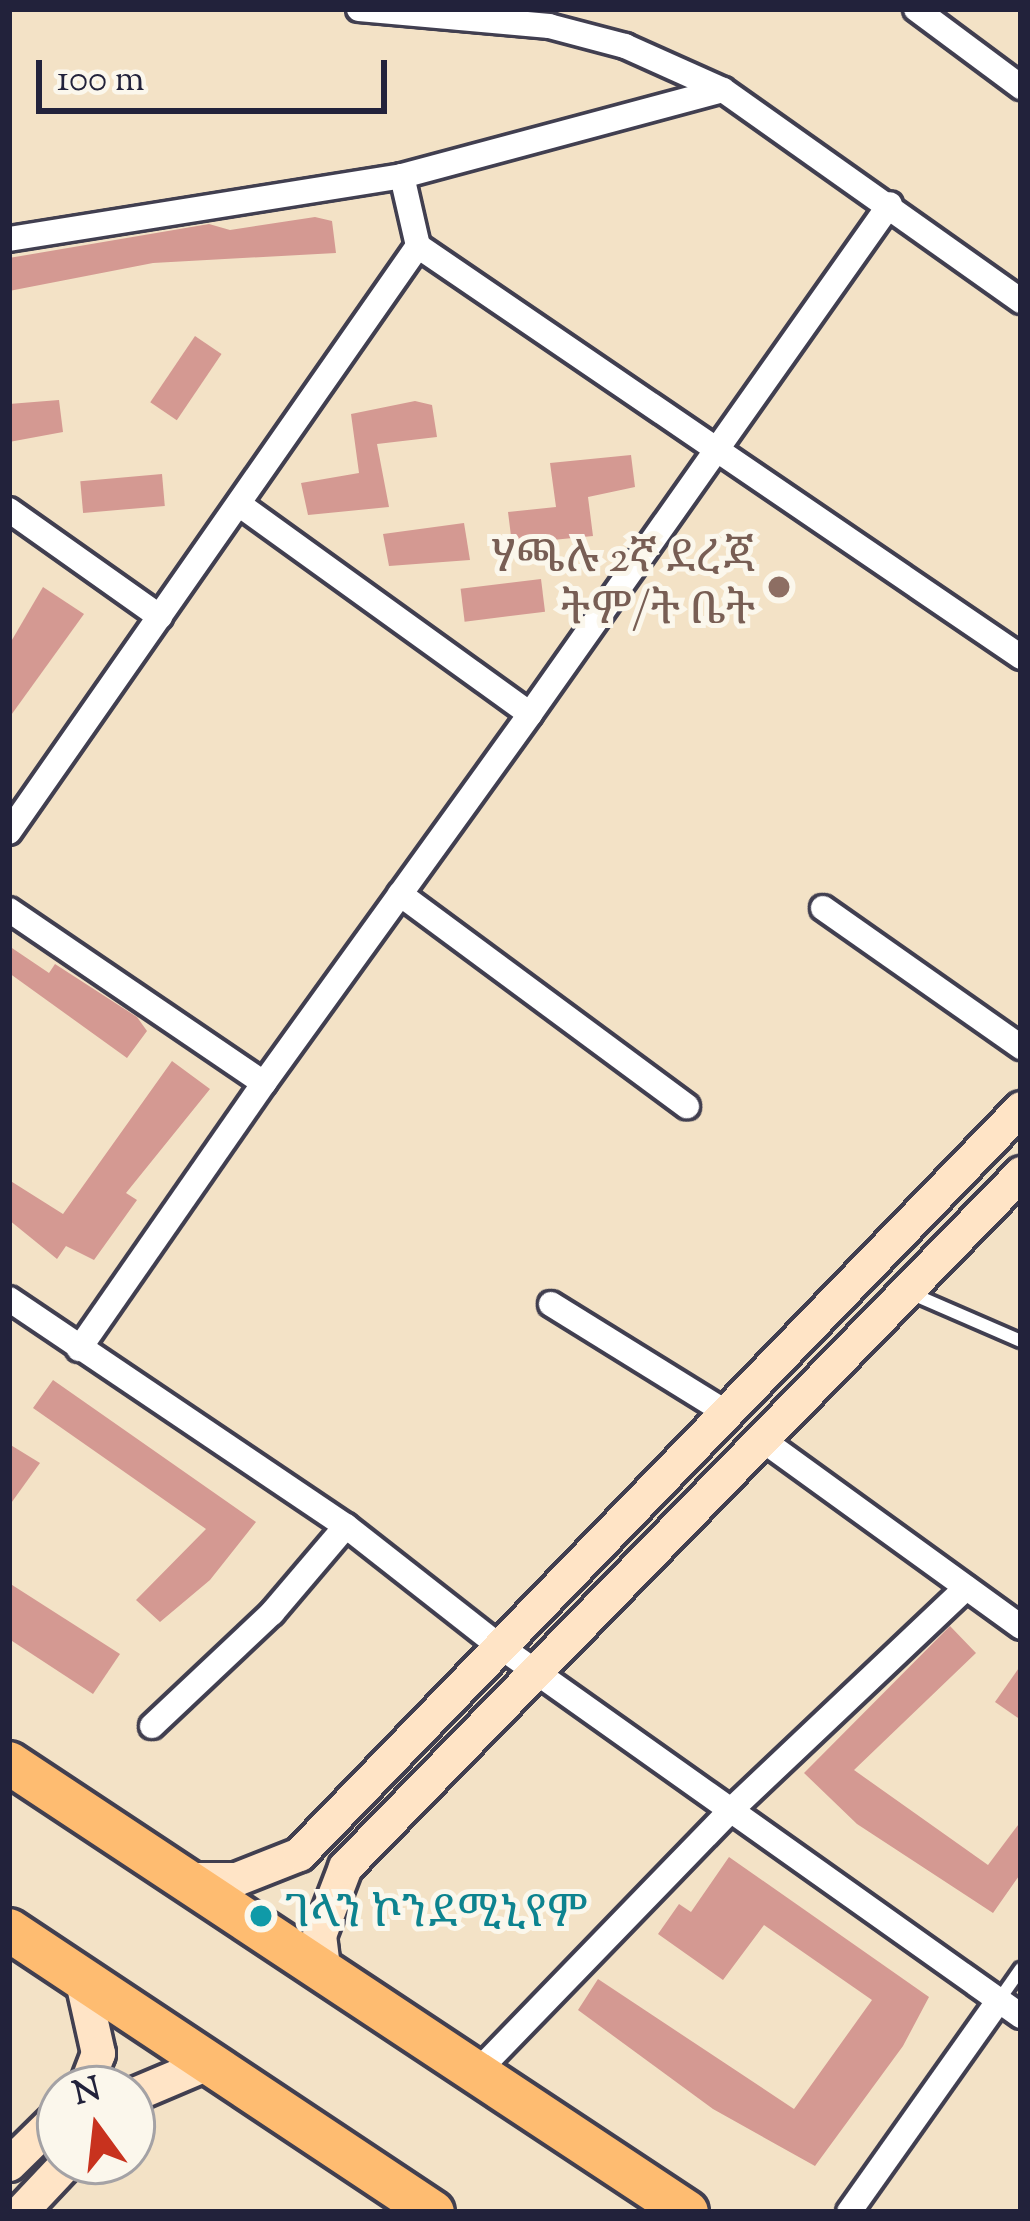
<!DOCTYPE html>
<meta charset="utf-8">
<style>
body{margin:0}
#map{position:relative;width:1030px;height:2221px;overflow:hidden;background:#f3e2c6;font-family:"Sorts Mill Goudy","Noto Serif Ethiopic",serif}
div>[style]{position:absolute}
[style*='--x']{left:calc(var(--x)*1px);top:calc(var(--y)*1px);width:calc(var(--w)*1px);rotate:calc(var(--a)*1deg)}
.building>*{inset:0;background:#d49992;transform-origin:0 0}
.roads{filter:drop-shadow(3px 0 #413f50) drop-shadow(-3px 0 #413f50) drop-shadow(0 3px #413f50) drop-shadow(0 -3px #413f50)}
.lane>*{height:12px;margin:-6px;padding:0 6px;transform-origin:6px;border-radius:6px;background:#fff}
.street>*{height:24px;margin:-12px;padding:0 12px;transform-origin:12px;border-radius:12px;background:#fff}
.secondary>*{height:33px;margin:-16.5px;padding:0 16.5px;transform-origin:16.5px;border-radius:16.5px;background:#ffe4c6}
.highway>*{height:42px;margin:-21px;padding:0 21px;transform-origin:21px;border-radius:21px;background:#febc71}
.dots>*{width:33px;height:33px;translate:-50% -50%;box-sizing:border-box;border:6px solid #fbf7ec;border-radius:50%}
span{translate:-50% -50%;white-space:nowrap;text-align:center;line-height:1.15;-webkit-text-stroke:10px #fbf7ec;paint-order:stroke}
.education-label{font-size:45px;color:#785e54}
.right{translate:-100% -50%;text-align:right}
.culture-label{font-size:45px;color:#0d838f}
.left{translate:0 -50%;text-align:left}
.frame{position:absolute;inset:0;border:12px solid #22223b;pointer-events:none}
.north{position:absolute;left:36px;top:2065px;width:120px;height:120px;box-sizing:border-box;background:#fbf7ec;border:3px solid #a4a2a5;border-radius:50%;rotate:345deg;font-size:33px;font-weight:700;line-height:48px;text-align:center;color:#22223b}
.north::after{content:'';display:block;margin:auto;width:42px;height:54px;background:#c8321e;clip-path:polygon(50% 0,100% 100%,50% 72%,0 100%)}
.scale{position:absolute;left:36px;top:60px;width:351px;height:54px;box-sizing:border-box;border:6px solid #22223b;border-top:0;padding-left:15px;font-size:36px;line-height:42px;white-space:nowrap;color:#22223b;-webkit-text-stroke:9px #fbf7ec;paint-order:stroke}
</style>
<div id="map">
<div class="building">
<i style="clip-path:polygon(315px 217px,332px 221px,336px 253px,153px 263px,9px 291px,9px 258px,209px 224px,230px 230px)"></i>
<i style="left:195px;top:336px;width:32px;height:80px;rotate:34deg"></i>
<i style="clip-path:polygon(59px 400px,63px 432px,9px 442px,9px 404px)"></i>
<i style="clip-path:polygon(415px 401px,432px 405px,437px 437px,377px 444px,389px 507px,308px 515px,301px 483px,359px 473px,351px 414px)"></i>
<i style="clip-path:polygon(631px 455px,635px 487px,588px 497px,593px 536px,512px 544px,508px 512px,556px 507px,550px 463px)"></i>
<i style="left:162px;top:474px;width:32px;height:82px;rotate:85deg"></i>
<i style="clip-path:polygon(464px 523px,470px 560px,389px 566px,383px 534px)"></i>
<i style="left:541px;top:579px;width:33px;height:81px;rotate:83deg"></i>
<i style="clip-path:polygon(43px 587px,84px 614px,9px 718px,9px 645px)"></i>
<i style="clip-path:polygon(9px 946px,49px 973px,55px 964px,137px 1017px,147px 1031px,127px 1058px,9px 973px)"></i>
<i style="clip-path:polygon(172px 1061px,210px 1089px,126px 1193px,137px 1200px,94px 1260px,66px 1246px,57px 1259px,9px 1220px,9px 1180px,63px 1214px)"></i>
<i style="clip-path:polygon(53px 1380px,256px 1522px,210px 1580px,160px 1622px,136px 1600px,206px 1529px,33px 1408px)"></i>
<i style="clip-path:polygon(9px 1444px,40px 1463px,9px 1506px)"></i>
<i style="clip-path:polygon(9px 1583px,120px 1654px,93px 1694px,9px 1639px)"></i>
<i style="clip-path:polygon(950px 1626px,976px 1653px,854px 1770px,988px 1865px,1021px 1821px,1021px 1873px,993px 1913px,857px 1824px,804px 1773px)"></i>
<i style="clip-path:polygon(1021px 1665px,1021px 1720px,995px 1702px)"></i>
<i style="clip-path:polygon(729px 1857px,929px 1997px,903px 2046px,815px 2166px,713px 2109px,578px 2010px,598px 1979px,794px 2109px,872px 2000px,764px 1925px,723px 1980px,658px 1934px,679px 1904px,691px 1912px)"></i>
</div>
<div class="roads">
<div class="lane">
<i style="--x:910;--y:1293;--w:121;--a:23.4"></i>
<i style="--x:999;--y:2000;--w:38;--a:-55"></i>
</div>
<div class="street">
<i style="--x:359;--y:9;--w:191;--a:5.1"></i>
<i style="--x:549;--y:26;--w:79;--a:14.7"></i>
<i style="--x:625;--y:46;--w:107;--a:24.2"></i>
<i style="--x:723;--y:90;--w:365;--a:35.3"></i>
<i style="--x:916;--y:9;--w:131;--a:36.6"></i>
<i style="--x:402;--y:176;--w:332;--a:-15"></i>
<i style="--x:9;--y:239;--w:398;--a:-9.1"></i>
<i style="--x:402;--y:176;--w:72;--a:77.1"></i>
<i style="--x:9;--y:510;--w:185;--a:35.3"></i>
<i style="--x:530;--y:714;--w:624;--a:-54.78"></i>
<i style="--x:9;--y:832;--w:715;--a:-55.09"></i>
<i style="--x:418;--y:246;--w:730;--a:34.28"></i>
<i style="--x:400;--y:894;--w:357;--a:36.5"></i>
<i style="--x:823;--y:908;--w:242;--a:35.1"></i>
<i style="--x:9;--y:910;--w:308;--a:34.2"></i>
<i style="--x:264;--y:1083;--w:455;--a:-54.2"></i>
<i style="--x:530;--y:714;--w:357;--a:-144.2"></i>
<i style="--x:9;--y:1299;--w:406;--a:34"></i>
<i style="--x:346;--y:1526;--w:193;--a:38.1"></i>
<i style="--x:498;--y:1645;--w:641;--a:35.35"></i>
<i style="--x:551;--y:1304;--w:201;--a:31.8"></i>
<i style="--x:79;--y:1349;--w:324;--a:-55.2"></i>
<i style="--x:764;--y:1441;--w:317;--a:35.9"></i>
<i style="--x:152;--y:1726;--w:165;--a:-43.3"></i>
<i style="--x:272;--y:1613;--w:114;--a:-49.6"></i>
<i style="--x:476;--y:2073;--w:365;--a:-45.9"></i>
<i style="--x:730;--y:1811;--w:325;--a:-43.4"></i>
<i style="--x:849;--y:2212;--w:260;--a:-54.7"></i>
</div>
<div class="secondary">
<i style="--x:180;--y:1879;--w:56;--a:0"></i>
<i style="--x:236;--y:1879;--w:68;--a:-21.6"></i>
<i style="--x:299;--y:1854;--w:1038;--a:-45.94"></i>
<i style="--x:324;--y:1975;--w:40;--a:-97.1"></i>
<i style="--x:319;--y:1935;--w:73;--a:-69.1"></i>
<i style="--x:345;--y:1867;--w:969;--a:-45.75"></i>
<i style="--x:81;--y:1977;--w:78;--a:77.4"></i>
<i style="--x:98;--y:2053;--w:39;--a:111"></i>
<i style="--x:132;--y:2095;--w:85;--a:-22.9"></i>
<i style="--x:9;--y:2164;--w:71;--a:-44.4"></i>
<i style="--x:20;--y:2212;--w:70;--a:-46.7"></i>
</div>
<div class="highway">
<i style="--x:9;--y:1763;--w:813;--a:33.51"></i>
<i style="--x:9;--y:1930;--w:509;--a:33.63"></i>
</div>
</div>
<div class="dots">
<i style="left:779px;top:587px;background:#8d6e63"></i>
<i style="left:261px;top:1916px;background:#0f9aa8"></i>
</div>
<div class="education-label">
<span class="right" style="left:755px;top:587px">ሃጫሉ 2ኛ ደረጃ<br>ትም/ት ቤት</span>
</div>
<div class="culture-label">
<span class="left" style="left:285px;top:1916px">ገላን ኮንደሚኒየም</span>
</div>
<div class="frame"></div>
<div class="north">N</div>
<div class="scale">100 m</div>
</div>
